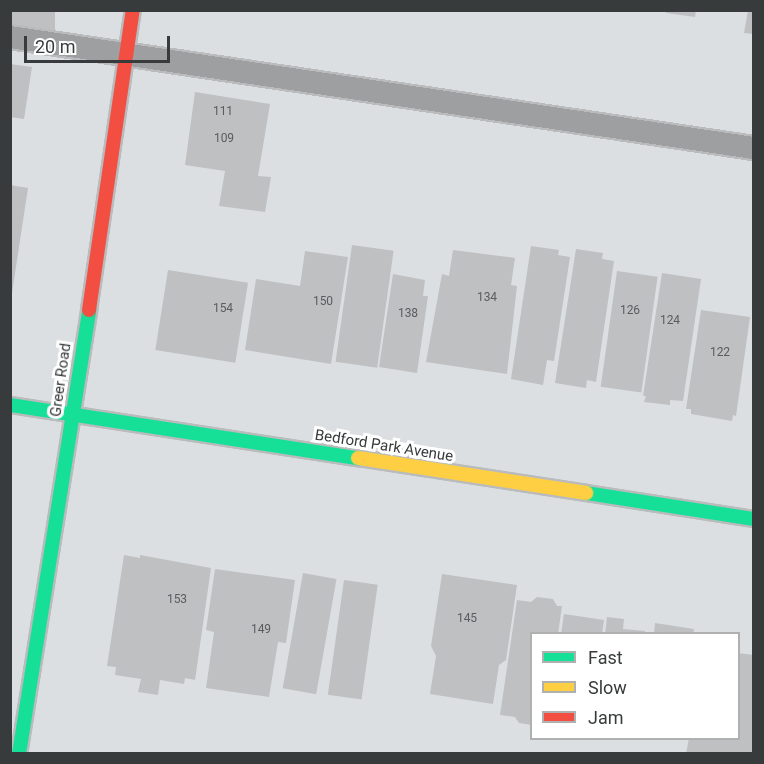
<!DOCTYPE html>
<style>
body{margin:0}
#map{position:relative;width:764px;height:764px;overflow:hidden;background:#dcdfe1;font-family:Roboto,sans-serif}
div>[style]{position:absolute}
[style*='--x']{left:calc(var(--x)*1px);top:calc(var(--y)*1px);width:calc(var(--w)*1px);rotate:calc(var(--a)*1deg)}
.building>*{inset:0;background:#bec0c2;transform-origin:0 0}
.roads{filter:drop-shadow(2px 0 #b9bbbc) drop-shadow(-2px 0 #b9bbbc) drop-shadow(0 2px #b9bbbc) drop-shadow(0 -2px #b9bbbc)}
.lane>*{height:22px;margin:-11px;padding:0 11px;transform-origin:11px;border-radius:11px;background:#9e9fa0}
.fast>*{height:14px;margin:-7px;padding:0 7px;transform-origin:7px;border-radius:7px;background:#16e098}
.slow>*{height:14px;margin:-7px;padding:0 7px;transform-origin:7px;border-radius:7px;background:#ffcf43}
.jam>*{height:14px;margin:-7px;padding:0 7px;transform-origin:7px;border-radius:7px;background:#f24e42}
span{translate:-50% -50%;white-space:nowrap;text-align:center;line-height:1.15;-webkit-text-stroke:6px #fff;paint-order:stroke}
.number-label{font-size:12px;color:#5a5c5e}
.number-label span{-webkit-text-stroke-width:0}
.street-label{font-size:15px;color:#383b3c}
.frame{position:absolute;inset:0;border:12px solid #383b3c;pointer-events:none}
.legend{position:absolute;left:530px;top:632px;width:210px;height:108px;box-sizing:border-box;background:#fff;border:2px solid #afb1b1;margin:0;padding:8px 10px;list-style:none;font-size:18px;color:#383b3c}
.legend li{display:flex;align-items:center;gap:12px;height:30px}
.legend b{width:30px;border:2px solid #afb1b1}
.scale{position:absolute;left:24px;top:36px;width:146px;height:27px;box-sizing:border-box;border:3px solid #383b3c;border-top:0;padding-left:8px;font-size:18px;line-height:21px;white-space:nowrap;color:#383b3c;-webkit-text-stroke:4px #fff;paint-order:stroke}
</style>
<div id="map">
<div class="building">
<i style="left:10px;top:10px;width:45px;height:22px"></i>
<i style="clip-path:polygon(667px 10px,696px 10px,695px 17px,666px 13px)"></i>
<i style="clip-path:polygon(748px 10px,754px 10px,754px 34px,744px 33px)"></i>
<i style="clip-path:polygon(10px 64px,32px 67px,24px 119px,10px 117px)"></i>
<i style="clip-path:polygon(195px 92px,270px 104px,258px 176px,271px 177px,265px 212px,219px 206px,225px 171px,185px 165px)"></i>
<i style="clip-path:polygon(10px 185px,28px 188px,12px 293px,10px 293px)"></i>
<i style="left:352px;top:245px;width:42px;height:118px;rotate:8deg"></i>
<i style="clip-path:polygon(531px 246px,559px 250px,558px 255px,570px 257px,554px 361px,547px 360px,543px 385px,511px 379px)"></i>
<i style="clip-path:polygon(576px 249px,603px 253px,602px 259px,614px 261px,596px 382px,587px 380px,586px 388px,555px 383px)"></i>
<i style="clip-path:polygon(453px 250px,515px 258px,511px 285px,517px 286px,507px 374px,426px 362px,442px 274px,449px 276px)"></i>
<i style="clip-path:polygon(305px 251px,348px 257px,331px 364px,245px 350px,256px 279px,300px 286px)"></i>
<i style="left:168px;top:270px;width:81px;height:81px;rotate:9deg"></i>
<i style="left:617px;top:271px;width:41px;height:117px;rotate:8deg"></i>
<i style="clip-path:polygon(662px 273px,701px 279px,683px 401px,670px 400px,670px 405px,644px 402px,646px 396px,643px 396px)"></i>
<i style="clip-path:polygon(393px 274px,425px 280px,423px 296px,428px 296px,417px 373px,379px 367px)"></i>
<i style="clip-path:polygon(701px 310px,750px 317px,736px 416px,733px 415px,732px 421px,691px 414px,691px 409px,686px 409px)"></i>
<i style="clip-path:polygon(124px 555px,140px 558px,140px 555px,211px 568px,195px 680px,185px 678px,184px 684px,160px 680px,158px 695px,138px 692px,141px 679px,115px 675px,116px 667px,107px 666px)"></i>
<i style="clip-path:polygon(215px 569px,295px 580px,286px 643px,278px 642px,269px 697px,206px 688px,214px 632px,206px 630px)"></i>
<i style="left:303px;top:573px;width:34px;height:117px;rotate:10deg"></i>
<i style="clip-path:polygon(442px 574px,517px 585px,506px 660px,499px 665px,493px 704px,430px 694px,436px 656px,431px 646px)"></i>
<i style="left:344px;top:580px;width:34px;height:116px;rotate:8deg"></i>
<i style="clip-path:polygon(537px 597px,553px 599px,557px 606px,562px 606px,558px 634px,532px 634px,532px 725px,519px 723px,515px 717px,500px 715px,517px 600px,531px 602px)"></i>
<i style="clip-path:polygon(564px 614px,604px 620px,602px 634px,561px 634px)"></i>
<i style="clip-path:polygon(607px 617px,624px 619px,623px 629px,645px 631px,645px 634px,605px 634px)"></i>
<i style="clip-path:polygon(655px 623px,694px 629px,693px 634px,654px 634px)"></i>
<i style="clip-path:polygon(738px 653px,754px 655px,752px 754px,686px 754px,689px 738px,738px 738px)"></i>
</div>
<div class="roads">
<div class="lane">
<i style="--x:10;--y:37;--w:752;--a:8.49"></i>
</div>
<div class="fast">
<i style="--x:10;--y:405;--w:352;--a:8.7"></i>
<i style="--x:586;--y:493;--w:170;--a:8.8"></i>
<i style="--x:19;--y:754;--w:449;--a:-81"></i>
</div>
<div class="slow">
<i style="--x:358;--y:458;--w:231;--a:8.7"></i>
</div>
<div class="jam">
<i style="--x:89;--y:310;--w:303;--a:-81.7"></i>
</div>
</div>
<div class="number-label">
<span style="left:223px;top:112px">111</span>
<span style="left:224px;top:139px">109</span>
<span style="left:487px;top:298px">134</span>
<span style="left:323px;top:302px">150</span>
<span style="left:223px;top:309px">154</span>
<span style="left:630px;top:311px">126</span>
<span style="left:408px;top:314px">138</span>
<span style="left:670px;top:321px">124</span>
<span style="left:720px;top:353px">122</span>
<span style="left:177px;top:600px">153</span>
<span style="left:467px;top:619px">145</span>
<span style="left:261px;top:630px">149</span>
</div>
<div class="street-label">
<span style="left:61px;top:380px;rotate:-82deg">Greer Road</span>
<span style="left:384px;top:446px;rotate:9deg">Bedford Park Avenue</span>
</div>
<div class="frame"></div>
<ul class="legend">
<li><b style="height:8px;background:#16e098"></b>Fast</li>
<li><b style="height:8px;background:#ffcf43"></b>Slow</li>
<li><b style="height:8px;background:#f24e42"></b>Jam</li>
</ul>
<div class="scale">20 m</div>
</div>
